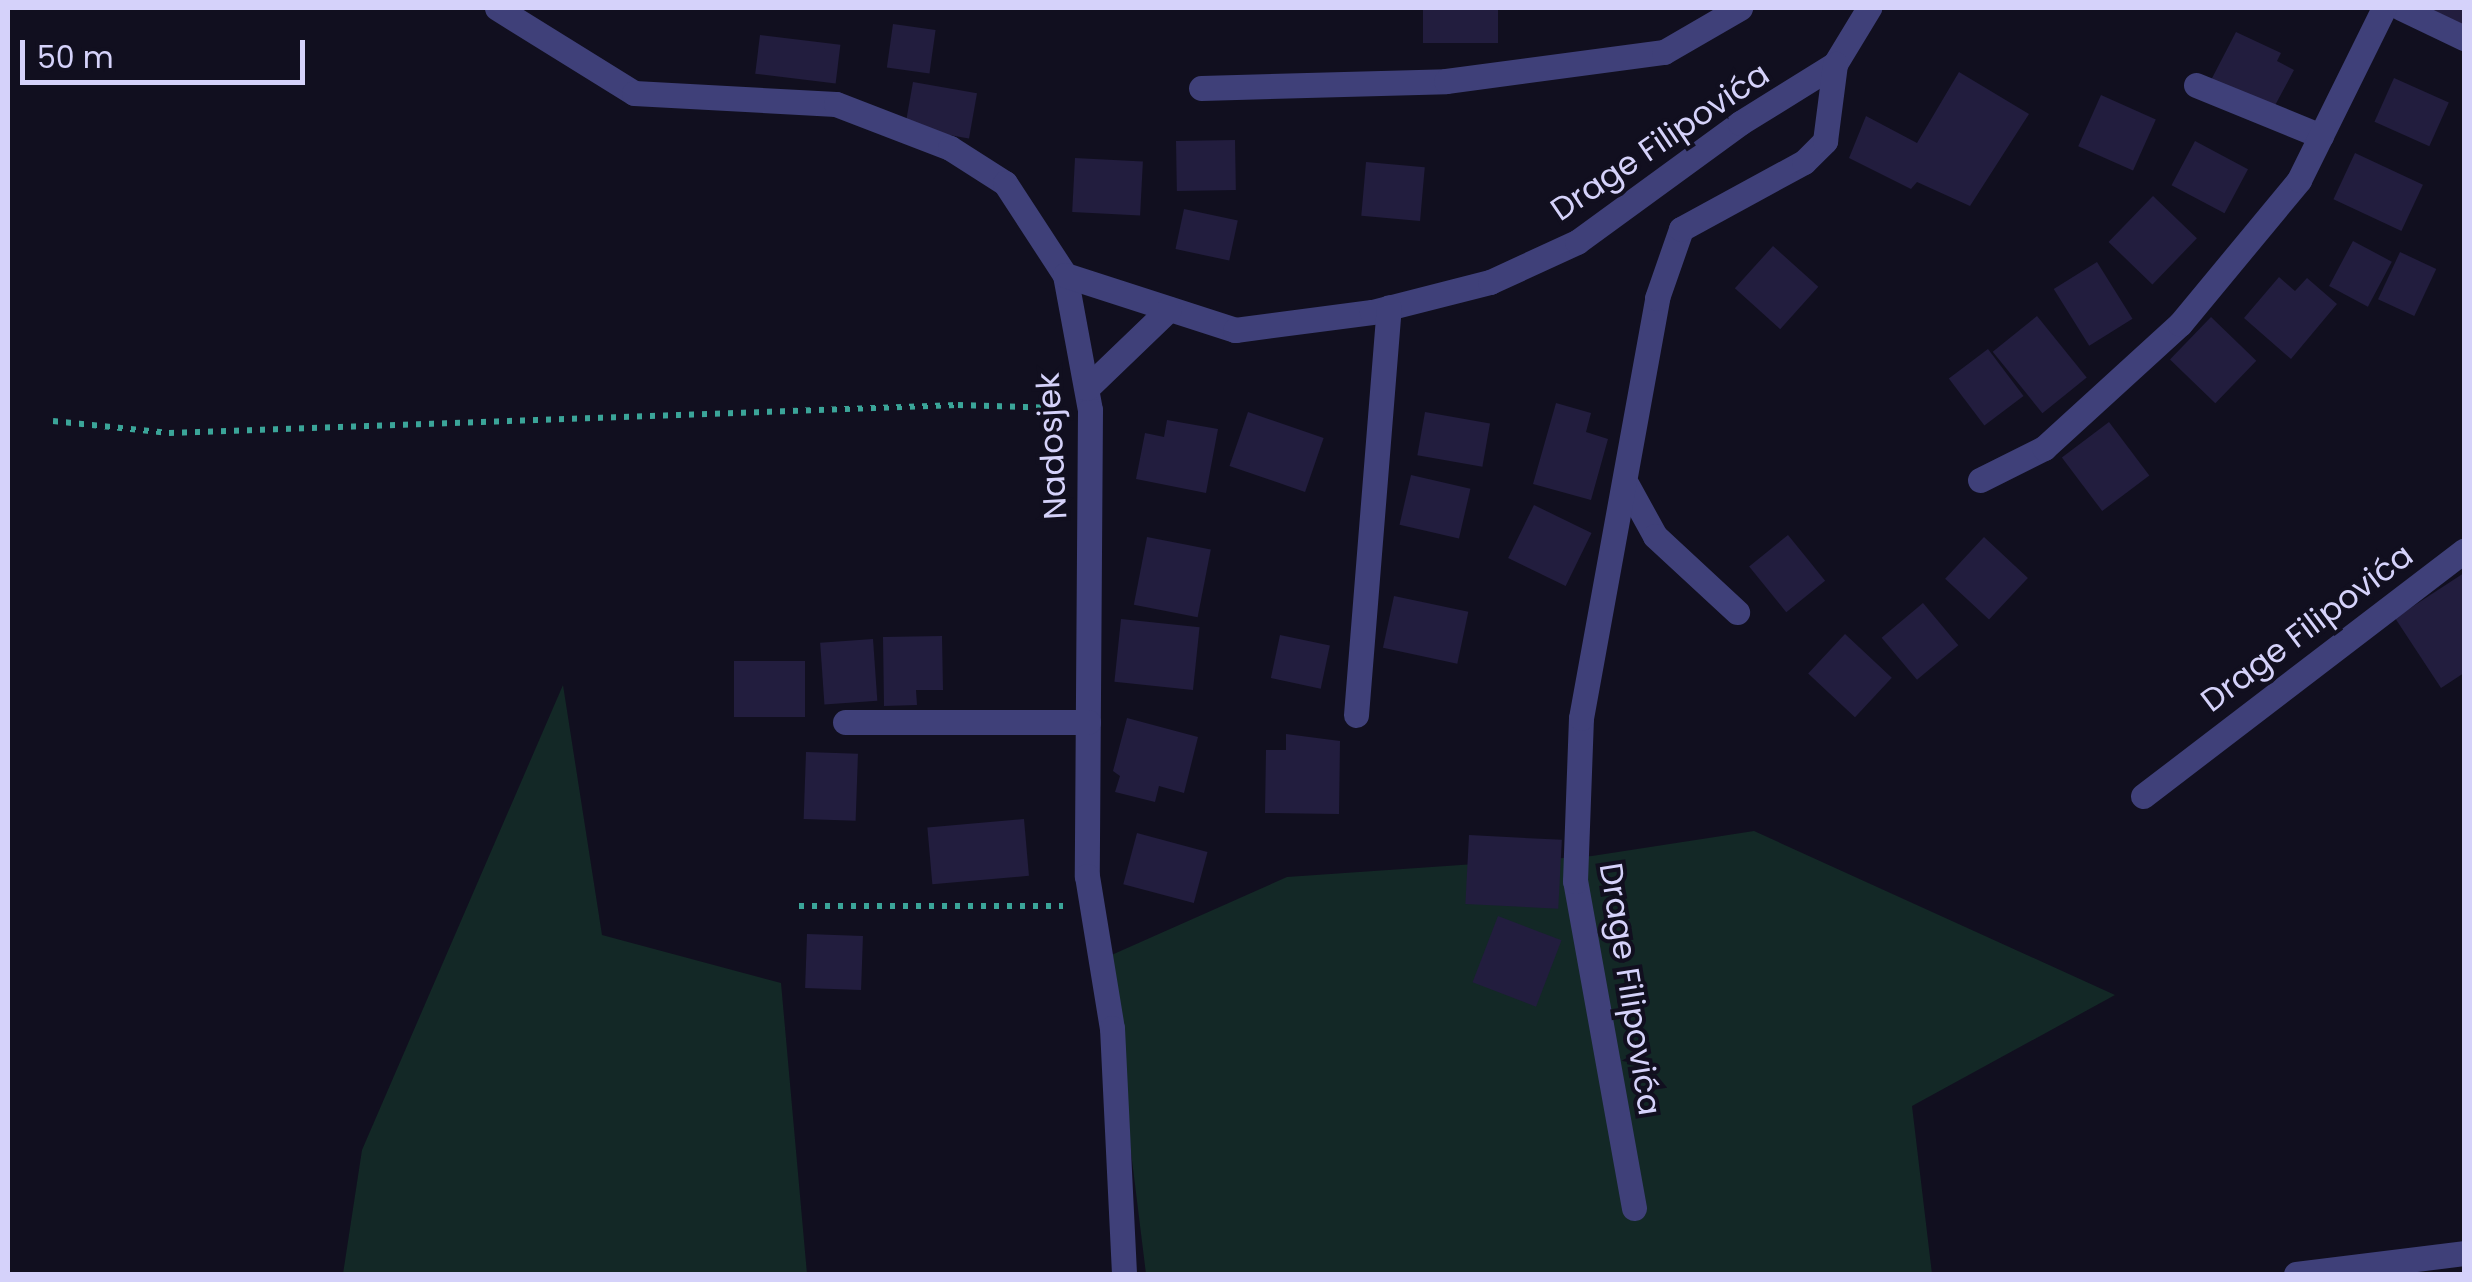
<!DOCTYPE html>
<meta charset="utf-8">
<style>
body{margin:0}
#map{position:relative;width:2472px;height:1282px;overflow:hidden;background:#110f1f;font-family:Poppins,sans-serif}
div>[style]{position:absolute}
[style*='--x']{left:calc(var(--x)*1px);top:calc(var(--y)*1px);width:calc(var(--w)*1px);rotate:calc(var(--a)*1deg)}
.green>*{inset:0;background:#132826}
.building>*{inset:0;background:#221d3e;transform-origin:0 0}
.path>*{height:6px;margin-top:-3px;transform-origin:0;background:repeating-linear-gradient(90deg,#3ba599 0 5px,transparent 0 13px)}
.minor>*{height:25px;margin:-12.5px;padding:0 12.5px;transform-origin:12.5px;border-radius:12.5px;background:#3f4079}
span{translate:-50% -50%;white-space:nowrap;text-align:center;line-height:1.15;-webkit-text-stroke:8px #110f1f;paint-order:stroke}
.street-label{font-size:32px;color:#d5d2fa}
.frame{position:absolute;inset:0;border:10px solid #d5d2fa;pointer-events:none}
.scale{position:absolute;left:20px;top:40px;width:285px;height:45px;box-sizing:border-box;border:5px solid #d5d2fa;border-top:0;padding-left:12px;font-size:30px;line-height:35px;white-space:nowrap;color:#d5d2fa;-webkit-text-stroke:8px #110f1f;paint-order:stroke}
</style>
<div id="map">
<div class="green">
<i style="clip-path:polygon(563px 685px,602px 935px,781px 983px,807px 1274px,343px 1274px,362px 1150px)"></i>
<i style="clip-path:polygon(1754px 831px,2115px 995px,1912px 1106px,1932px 1274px,1146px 1274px,1107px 957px,1287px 877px,1592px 856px)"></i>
</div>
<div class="building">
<i style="left:1423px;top:8px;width:75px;height:35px"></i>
<i style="clip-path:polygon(2410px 8px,2464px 8px,2464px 35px)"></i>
<i style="left:893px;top:24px;width:43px;height:44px;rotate:8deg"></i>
<i style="clip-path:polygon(2236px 32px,2281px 53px,2277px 61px,2294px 70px,2272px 111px,2210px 82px)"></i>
<i style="left:760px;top:35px;width:81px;height:39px;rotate:7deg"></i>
<i style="clip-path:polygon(1959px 72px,2029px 114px,1970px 206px,1917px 182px,1911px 189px,1849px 158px,1866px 116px,1917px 143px)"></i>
<i style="left:2394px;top:78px;width:60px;height:48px;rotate:24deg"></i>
<i style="left:913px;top:82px;width:65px;height:46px;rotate:10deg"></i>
<i style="left:2101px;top:95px;width:60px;height:56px;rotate:24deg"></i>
<i style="left:1235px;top:140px;width:50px;height:59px;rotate:89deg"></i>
<i style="left:2195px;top:141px;width:60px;height:50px;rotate:28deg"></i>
<i style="left:2355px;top:153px;width:75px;height:51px;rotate:25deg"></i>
<i style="left:1075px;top:158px;width:68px;height:54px;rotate:3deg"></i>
<i style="left:1366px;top:162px;width:59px;height:54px;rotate:5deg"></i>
<i style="left:2153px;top:196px;width:61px;height:64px;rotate:44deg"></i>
<i style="left:1184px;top:209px;width:55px;height:41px;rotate:12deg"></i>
<i style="left:2353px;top:241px;width:44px;height:51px;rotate:28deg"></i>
<i style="left:1773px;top:246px;width:61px;height:57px;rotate:42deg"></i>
<i style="left:2400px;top:252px;width:40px;height:52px;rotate:25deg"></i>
<i style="left:2097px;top:262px;width:67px;height:51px;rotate:58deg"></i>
<i style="clip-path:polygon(2279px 277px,2295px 291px,2307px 278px,2337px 304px,2291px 359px,2244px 318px)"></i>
<i style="left:2037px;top:316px;width:79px;height:57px;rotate:51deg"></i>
<i style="left:2211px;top:317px;width:63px;height:59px;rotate:44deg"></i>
<i style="left:1988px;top:349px;width:59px;height:49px;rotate:53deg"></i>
<i style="clip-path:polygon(1556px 403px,1591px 413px,1586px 432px,1608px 439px,1591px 500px,1533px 484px)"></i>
<i style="left:1248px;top:412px;width:80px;height:57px;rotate:19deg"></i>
<i style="left:1425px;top:412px;width:66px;height:44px;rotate:10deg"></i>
<i style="clip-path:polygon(1167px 420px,1218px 429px,1206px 493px,1136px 479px,1145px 433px,1164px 437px)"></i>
<i style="left:2109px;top:422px;width:67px;height:59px;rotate:53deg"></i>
<i style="left:1411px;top:475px;width:61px;height:51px;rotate:13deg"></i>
<i style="left:1534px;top:505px;width:64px;height:59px;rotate:26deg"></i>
<i style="left:1788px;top:535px;width:59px;height:50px;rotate:51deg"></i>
<i style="left:1147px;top:537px;width:65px;height:69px;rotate:11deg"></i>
<i style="left:1984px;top:537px;width:60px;height:57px;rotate:43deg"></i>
<i style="clip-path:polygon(2464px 573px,2464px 673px,2441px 688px,2395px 618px)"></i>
<i style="left:1394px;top:596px;width:76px;height:53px;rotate:12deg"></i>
<i style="left:1923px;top:603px;width:55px;height:54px;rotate:50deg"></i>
<i style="left:1121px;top:619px;width:79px;height:63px;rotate:6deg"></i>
<i style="left:1845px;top:634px;width:64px;height:54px;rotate:43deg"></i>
<i style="left:1280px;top:635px;width:51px;height:44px;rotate:12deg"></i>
<i style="clip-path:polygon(942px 636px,943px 690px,916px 690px,917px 705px,884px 706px,883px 637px)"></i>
<i style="left:873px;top:639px;width:62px;height:53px;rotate:86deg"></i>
<i style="left:805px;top:661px;width:56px;height:71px;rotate:90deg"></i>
<i style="clip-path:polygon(1127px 718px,1198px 737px,1184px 793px,1159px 786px,1155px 802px,1115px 792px,1120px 776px,1113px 771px)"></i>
<i style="clip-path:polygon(1286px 734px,1340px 741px,1339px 814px,1265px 813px,1266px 750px,1286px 750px)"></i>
<i style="left:806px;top:752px;width:52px;height:67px;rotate:2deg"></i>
<i style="left:1024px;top:819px;width:57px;height:97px;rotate:85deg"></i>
<i style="left:1137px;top:833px;width:73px;height:53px;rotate:15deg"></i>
<i style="left:1469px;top:835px;width:93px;height:69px;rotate:3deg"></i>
<i style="left:1498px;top:916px;width:68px;height:71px;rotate:21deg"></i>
<i style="left:807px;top:934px;width:56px;height:54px;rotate:2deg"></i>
</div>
<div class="path">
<i style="--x:53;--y:421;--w:117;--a:5.9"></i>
<i style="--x:169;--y:433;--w:789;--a:-2.03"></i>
<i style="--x:958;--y:405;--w:102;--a:1.7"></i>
<i style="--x:799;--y:906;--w:264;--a:0"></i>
</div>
<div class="minor">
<i style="--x:497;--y:8;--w:161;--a:31.8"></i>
<i style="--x:634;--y:93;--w:202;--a:3.1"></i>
<i style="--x:836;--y:104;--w:122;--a:21.1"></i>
<i style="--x:950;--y:148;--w:65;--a:32.5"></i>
<i style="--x:1005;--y:183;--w:110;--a:56.9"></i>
<i style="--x:1065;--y:275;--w:137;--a:79.5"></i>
<i style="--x:1090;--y:410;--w:466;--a:90.4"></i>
<i style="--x:1087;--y:876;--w:154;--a:80.7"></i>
<i style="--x:1112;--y:1028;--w:246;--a:87.2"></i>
<i style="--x:2401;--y:8;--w:70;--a:25.5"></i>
<i style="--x:2196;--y:85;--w:135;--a:22.2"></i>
<i style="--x:1201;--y:88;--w:245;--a:-1.6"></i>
<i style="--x:1446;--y:81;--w:220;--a:-7.6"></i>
<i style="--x:1664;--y:52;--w:88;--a:-30.1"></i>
<i style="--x:1065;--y:275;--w:179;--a:17.9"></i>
<i style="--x:1235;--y:330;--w:138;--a:-7.5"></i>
<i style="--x:1372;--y:312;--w:122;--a:-14.3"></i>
<i style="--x:1490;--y:282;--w:96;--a:-24.7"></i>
<i style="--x:1577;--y:242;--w:202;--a:-36.1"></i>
<i style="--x:1740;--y:123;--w:112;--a:-31.8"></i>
<i style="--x:1835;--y:64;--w:66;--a:-58.7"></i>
<i style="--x:1087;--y:388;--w:114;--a:-43.9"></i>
<i style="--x:1980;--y:480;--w:72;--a:-26.6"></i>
<i style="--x:2044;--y:448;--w:184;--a:-42.4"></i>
<i style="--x:2180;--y:324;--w:187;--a:-50.4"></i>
<i style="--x:2299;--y:180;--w:192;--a:-63.7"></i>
<i style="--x:1627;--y:485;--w:58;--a:61.2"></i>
<i style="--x:1655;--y:536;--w:112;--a:42.8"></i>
<i style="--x:1356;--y:715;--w:409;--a:-85.4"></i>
<i style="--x:845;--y:722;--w:243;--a:0"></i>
<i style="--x:2143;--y:796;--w:404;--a:-37.4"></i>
<i style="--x:1634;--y:1208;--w:332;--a:-100.2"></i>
<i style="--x:1575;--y:881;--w:163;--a:-87.9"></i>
<i style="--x:1581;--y:718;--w:427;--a:-79.7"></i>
<i style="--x:1657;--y:298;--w:73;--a:-70.8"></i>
<i style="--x:1681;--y:229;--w:140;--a:-28.6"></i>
<i style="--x:1804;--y:162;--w:30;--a:-45"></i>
<i style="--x:1825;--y:141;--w:78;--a:-82.6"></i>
<i style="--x:2296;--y:1274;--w:169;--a:-7.1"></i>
</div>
<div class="street-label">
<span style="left:1660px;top:142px;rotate:-34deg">Drage Filipovića</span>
<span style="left:1052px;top:446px;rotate:-93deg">Nadosjek</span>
<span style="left:2307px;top:628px;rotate:-37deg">Drage Filipovića</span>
<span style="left:1630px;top:989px;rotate:81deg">Drage Filipovića</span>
</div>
<div class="frame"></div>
<div class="scale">50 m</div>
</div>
